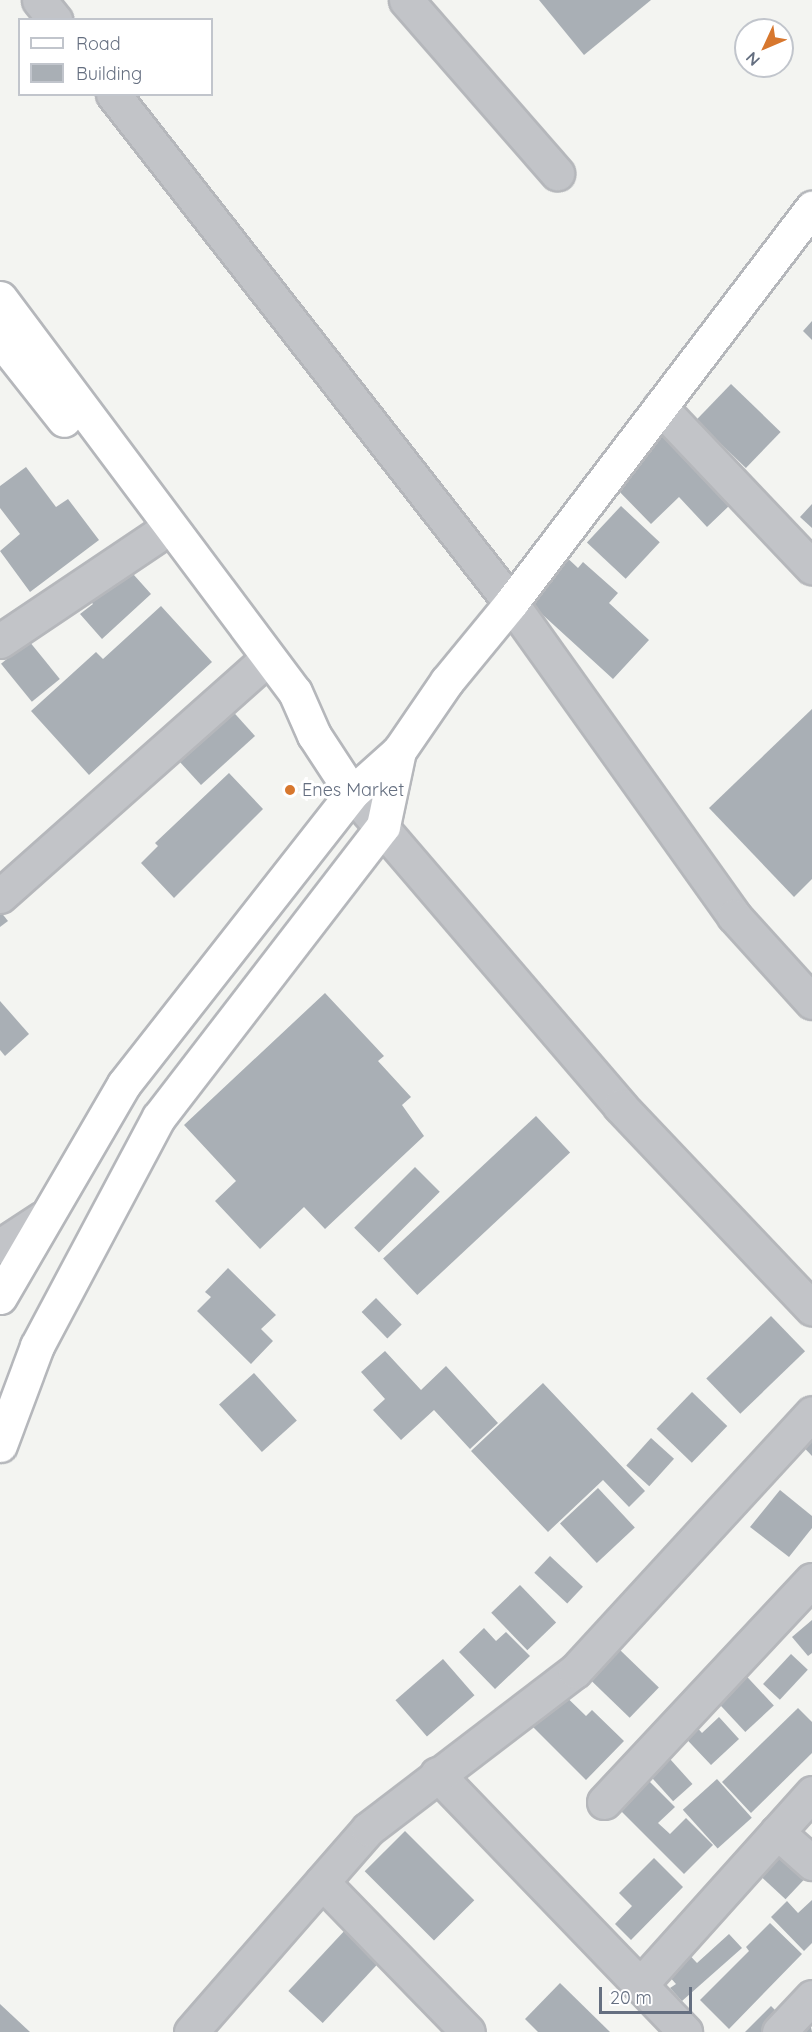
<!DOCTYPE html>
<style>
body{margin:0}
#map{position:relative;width:812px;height:2032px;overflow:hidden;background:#f3f4f1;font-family:Quicksand,sans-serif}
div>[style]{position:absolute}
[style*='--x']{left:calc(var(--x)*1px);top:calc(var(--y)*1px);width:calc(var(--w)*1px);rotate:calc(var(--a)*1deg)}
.building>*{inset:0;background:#a9afb5;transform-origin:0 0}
.roads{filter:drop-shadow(2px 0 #b5b7bb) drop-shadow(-2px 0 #b5b7bb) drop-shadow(0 2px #b5b7bb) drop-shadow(0 -2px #b5b7bb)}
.minor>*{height:33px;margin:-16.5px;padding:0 16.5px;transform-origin:16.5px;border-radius:16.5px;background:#c2c4c8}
.major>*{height:33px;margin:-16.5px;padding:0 16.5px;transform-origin:16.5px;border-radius:16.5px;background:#fff}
.dots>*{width:16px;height:16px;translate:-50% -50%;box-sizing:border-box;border:3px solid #fff;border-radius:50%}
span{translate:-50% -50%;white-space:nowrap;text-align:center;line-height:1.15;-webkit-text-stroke:6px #fff;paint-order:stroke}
.poi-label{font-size:18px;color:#656f80}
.left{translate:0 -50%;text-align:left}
.legend{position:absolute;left:18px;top:18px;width:195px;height:78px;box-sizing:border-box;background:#fff;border:2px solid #c1c5cc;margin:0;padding:8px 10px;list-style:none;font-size:18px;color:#656f80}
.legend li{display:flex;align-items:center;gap:12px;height:30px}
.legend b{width:30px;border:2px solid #c1c5cc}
.north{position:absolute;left:734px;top:18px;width:60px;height:60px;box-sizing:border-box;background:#fff;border:2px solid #c1c5cc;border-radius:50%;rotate:226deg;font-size:16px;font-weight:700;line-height:24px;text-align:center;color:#656f80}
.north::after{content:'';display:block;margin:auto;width:21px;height:27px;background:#d7772e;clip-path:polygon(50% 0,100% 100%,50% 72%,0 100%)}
.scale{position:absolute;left:599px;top:1987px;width:93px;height:27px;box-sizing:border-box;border:3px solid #656f80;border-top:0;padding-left:8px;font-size:18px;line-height:21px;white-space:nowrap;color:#656f80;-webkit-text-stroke:4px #fff;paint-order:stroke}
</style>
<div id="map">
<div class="building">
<i style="clip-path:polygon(539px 0,651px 0,584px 55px)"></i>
<i style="clip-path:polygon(812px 321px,812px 340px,803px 331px)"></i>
<i style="left:731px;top:384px;width:69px;height:50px;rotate:44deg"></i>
<i style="clip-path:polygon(667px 418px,731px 504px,707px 527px,679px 497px,651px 524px,613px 485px)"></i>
<i style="clip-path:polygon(26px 467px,56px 507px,68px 499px,99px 540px,30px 592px,0 551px,20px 534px,0 508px,0 486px)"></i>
<i style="clip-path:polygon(812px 504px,812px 528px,800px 517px)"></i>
<i style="left:621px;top:506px;width:53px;height:50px;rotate:43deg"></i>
<i style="clip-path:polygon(560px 551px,578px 568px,583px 562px,618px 593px,609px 603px,649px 640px,613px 679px,521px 595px)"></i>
<i style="clip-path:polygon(116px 555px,151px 594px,102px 639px,80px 614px,93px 604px,79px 588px)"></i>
<i style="clip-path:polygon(161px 606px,212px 662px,89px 775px,31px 711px,96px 652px,103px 659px)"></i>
<i style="left:29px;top:641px;width:49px;height:36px;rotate:51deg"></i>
<i style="clip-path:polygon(219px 696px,255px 736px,201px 785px,157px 737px)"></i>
<i style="clip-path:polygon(812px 709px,812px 879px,794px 897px,709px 808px)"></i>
<i style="clip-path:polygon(229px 773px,263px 809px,174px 898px,141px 863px,158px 846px,155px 843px)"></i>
<i style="clip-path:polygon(0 911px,8px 921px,0 927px)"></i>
<i style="clip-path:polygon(325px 993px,384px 1056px,378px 1061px,411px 1097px,402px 1105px,424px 1136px,325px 1229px,304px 1207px,260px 1249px,215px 1201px,236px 1181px,184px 1125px)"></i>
<i style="clip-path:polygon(0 1001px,29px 1034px,5px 1056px,0 1050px)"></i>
<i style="left:536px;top:1116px;width:50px;height:209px;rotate:47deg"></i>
<i style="left:415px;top:1167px;width:35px;height:86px;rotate:45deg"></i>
<i style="clip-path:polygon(228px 1268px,276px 1315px,261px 1329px,273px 1341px,251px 1364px,197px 1311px,211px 1297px,205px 1292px)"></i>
<i style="left:376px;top:1298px;width:37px;height:20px;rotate:46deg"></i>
<i style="left:771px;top:1316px;width:49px;height:90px;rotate:46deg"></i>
<i style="clip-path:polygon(385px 1351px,421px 1390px,446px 1366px,498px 1423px,470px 1449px,434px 1410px,401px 1440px,373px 1410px,385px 1399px,361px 1372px)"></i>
<i style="left:254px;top:1373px;width:64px;height:47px;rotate:48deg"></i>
<i style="clip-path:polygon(543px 1383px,645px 1491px,629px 1507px,603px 1480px,548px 1532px,471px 1451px)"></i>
<i style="left:692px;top:1392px;width:49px;height:51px;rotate:44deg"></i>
<i style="clip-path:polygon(812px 1423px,812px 1456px,795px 1438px)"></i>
<i style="left:651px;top:1438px;width:31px;height:37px;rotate:42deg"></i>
<i style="left:598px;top:1488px;width:54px;height:52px;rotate:47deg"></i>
<i style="clip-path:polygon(780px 1490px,812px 1516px,812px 1528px,789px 1557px,750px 1527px)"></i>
<i style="left:550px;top:1556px;width:45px;height:23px;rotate:43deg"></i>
<i style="left:520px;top:1585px;width:52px;height:40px;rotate:46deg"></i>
<i style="clip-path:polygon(812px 1620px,812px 1653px,808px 1656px,792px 1637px)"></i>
<i style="clip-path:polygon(484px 1628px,496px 1641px,506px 1632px,530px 1656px,495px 1689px,459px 1652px)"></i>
<i style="left:620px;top:1650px;width:54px;height:42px;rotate:44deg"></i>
<i style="left:791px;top:1654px;width:23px;height:41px;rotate:43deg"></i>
<i style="left:443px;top:1659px;width:48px;height:63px;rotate:49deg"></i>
<i style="left:737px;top:1666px;width:54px;height:39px;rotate:47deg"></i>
<i style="clip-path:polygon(551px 1682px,586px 1716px,592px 1710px,624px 1741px,586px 1780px,520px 1714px)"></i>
<i style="clip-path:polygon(798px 1708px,812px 1722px,812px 1753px,751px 1813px,722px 1782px)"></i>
<i style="clip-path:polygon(687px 1716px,702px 1733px,719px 1717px,739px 1739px,711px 1765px,675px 1727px)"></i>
<i style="left:661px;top:1749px;width:47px;height:26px;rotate:48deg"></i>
<i style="clip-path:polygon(635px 1767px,675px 1807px,658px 1823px,670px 1834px,686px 1818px,713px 1845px,684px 1874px,606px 1796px)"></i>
<i style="left:717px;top:1779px;width:52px;height:46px;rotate:48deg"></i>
<i style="left:405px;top:1831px;width:98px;height:57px;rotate:45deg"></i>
<i style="left:781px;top:1850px;width:37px;height:33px;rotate:43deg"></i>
<i style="clip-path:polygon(654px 1858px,683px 1887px,631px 1940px,615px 1924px,632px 1906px,619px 1893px)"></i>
<i style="clip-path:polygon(812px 1900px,812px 1943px,804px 1951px,771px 1917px,787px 1901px,798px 1913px)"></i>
<i style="clip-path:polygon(770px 1923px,802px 1954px,729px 2029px,700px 2000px,749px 1951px,746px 1947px)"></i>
<i style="left:347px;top:1928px;width:47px;height:86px;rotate:43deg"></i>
<i style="clip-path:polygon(729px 1934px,742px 1948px,682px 2001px,670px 1988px,676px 1984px,659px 1965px,681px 1946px,697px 1963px)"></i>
<i style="clip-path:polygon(560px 1983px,610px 2032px,538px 2032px,525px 2019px)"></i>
<i style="clip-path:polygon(0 2004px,30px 2032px,0 2032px)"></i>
<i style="clip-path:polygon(771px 2006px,788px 2023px,809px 2018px,812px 2032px,745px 2032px)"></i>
</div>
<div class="roads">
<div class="minor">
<i style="--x:39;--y:0;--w:26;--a:51"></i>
<i style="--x:406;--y:0;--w:230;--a:48.9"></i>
<i style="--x:113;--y:94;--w:646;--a:51.98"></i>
<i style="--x:511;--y:603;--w:384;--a:54.5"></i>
<i style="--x:734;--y:916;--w:116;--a:47.8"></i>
<i style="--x:660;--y:407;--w:221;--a:46.5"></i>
<i style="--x:0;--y:641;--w:187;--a:-33.9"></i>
<i style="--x:352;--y:793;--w:412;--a:49.4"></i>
<i style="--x:620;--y:1106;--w:279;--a:46.5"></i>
<i style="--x:0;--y:896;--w:342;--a:-41.6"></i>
<i style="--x:0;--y:1246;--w:51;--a:-33.1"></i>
<i style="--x:437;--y:1774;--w:358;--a:46.1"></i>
<i style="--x:604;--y:1802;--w:304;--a:-46.9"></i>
<i style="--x:777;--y:1832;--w:47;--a:41.5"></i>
<i style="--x:322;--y:1882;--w:209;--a:45.8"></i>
<i style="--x:640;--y:1985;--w:258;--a:-48.1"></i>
<i style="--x:191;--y:2032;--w:269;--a:-48.9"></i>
<i style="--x:368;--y:1829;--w:260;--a:-37.4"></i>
<i style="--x:575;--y:1671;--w:350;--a:-47.4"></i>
<i style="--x:779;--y:2032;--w:48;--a:-46.7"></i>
</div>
<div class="major">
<i style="--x:0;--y:298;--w:492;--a:53.2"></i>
<i style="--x:295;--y:692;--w:47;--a:66.2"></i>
<i style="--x:314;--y:735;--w:69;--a:56.8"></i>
<i style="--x:0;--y:339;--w:103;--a:51.7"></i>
<i style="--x:0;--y:1297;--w:246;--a:-59.8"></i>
<i style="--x:124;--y:1084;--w:370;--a:-51.9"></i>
<i style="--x:352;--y:793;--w:63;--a:-41.8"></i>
<i style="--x:399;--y:751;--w:85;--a:-55.6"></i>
<i style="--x:447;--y:681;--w:101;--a:-50.6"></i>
<i style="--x:511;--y:603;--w:497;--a:-52.7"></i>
<i style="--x:0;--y:1445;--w:106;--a:-69.5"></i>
<i style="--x:37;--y:1346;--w:259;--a:-62"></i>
<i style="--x:159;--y:1117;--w:367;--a:-52.4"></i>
<i style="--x:383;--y:826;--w:77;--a:-78"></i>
</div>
</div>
<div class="dots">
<i style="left:290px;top:790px;background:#d7772e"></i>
</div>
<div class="poi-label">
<span class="left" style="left:302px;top:790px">Enes Market</span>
</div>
<ul class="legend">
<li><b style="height:8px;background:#fff"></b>Road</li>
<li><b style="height:16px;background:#a9afb5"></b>Building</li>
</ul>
<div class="north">N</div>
<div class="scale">20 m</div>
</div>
